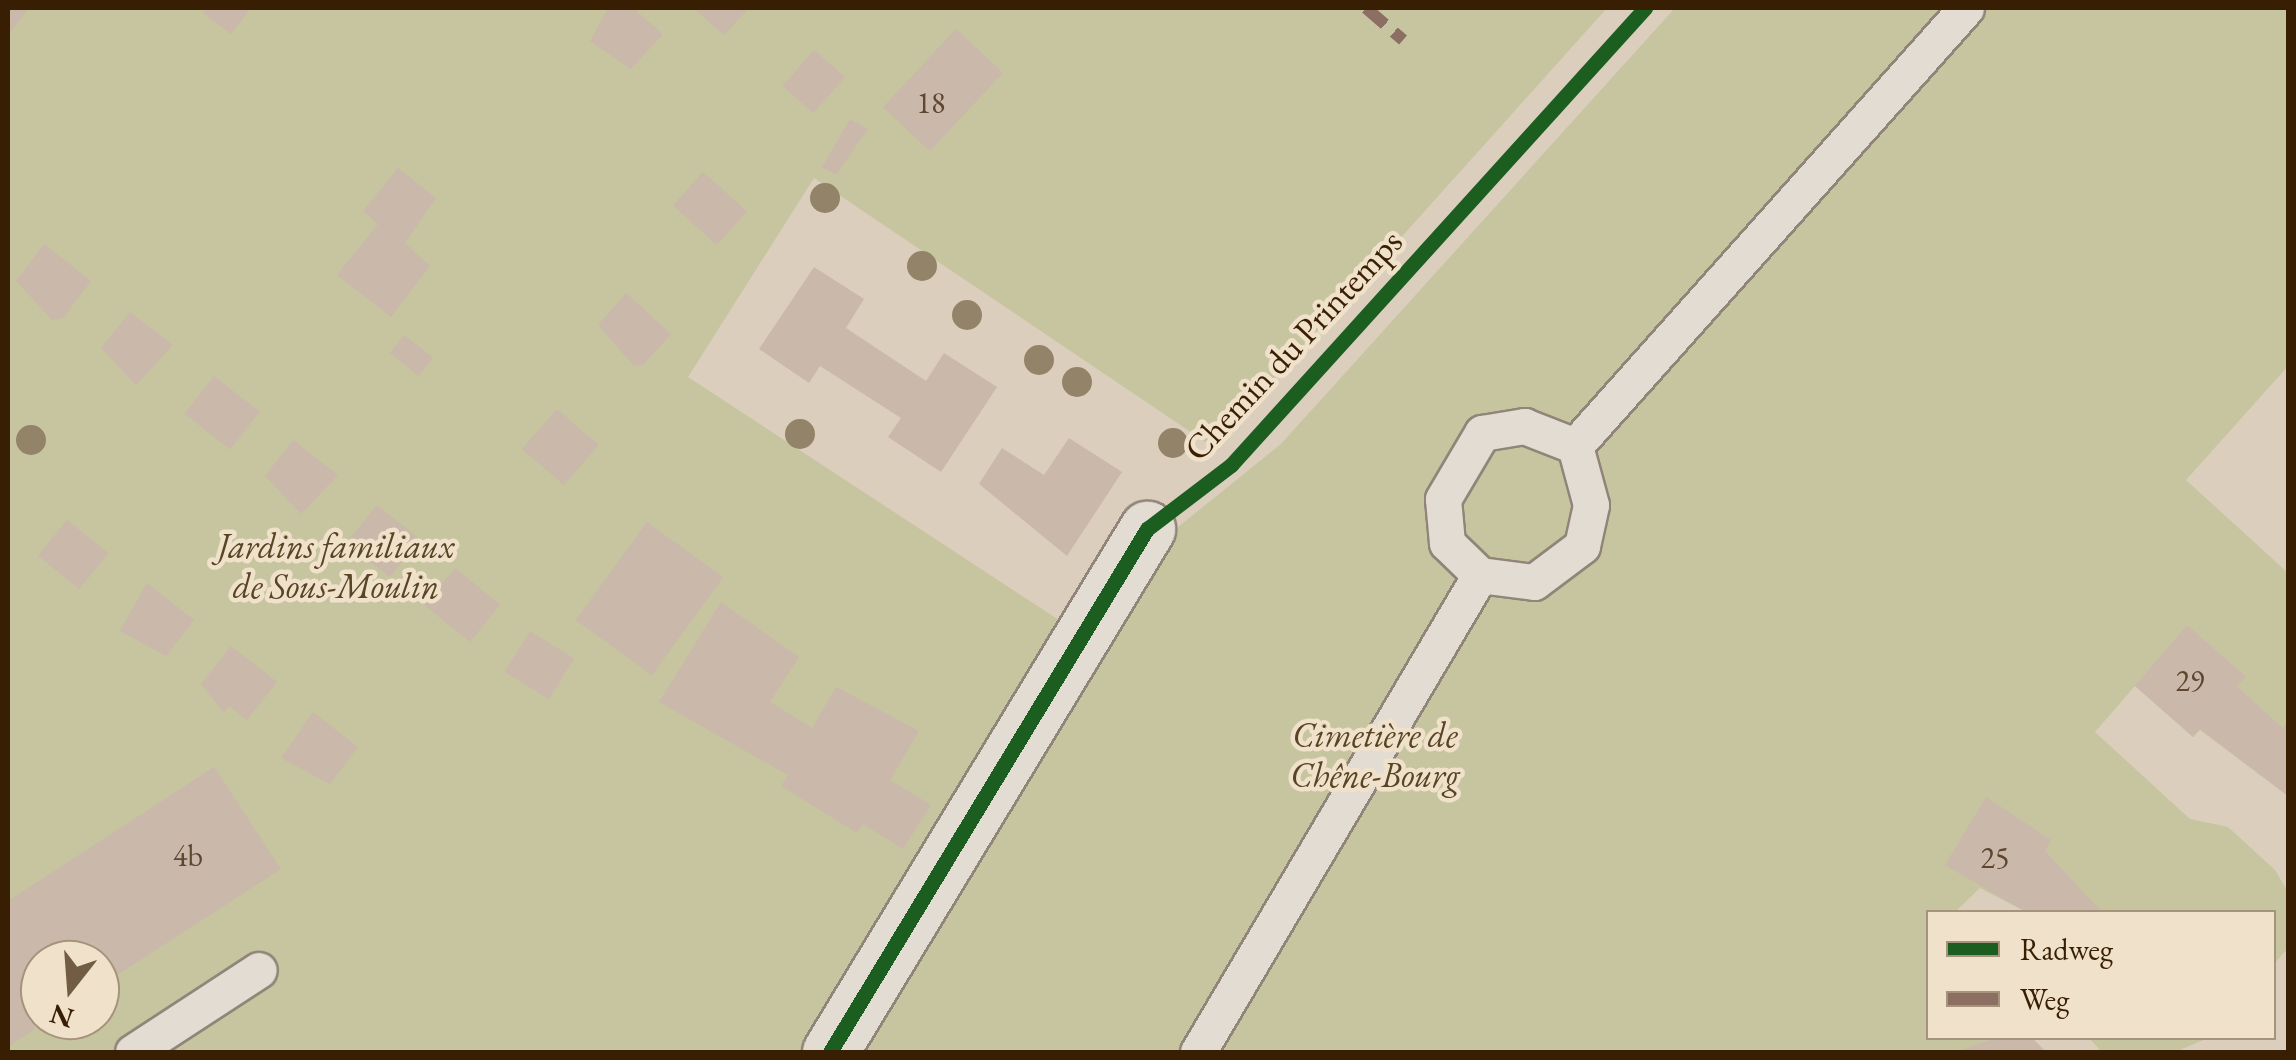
<!DOCTYPE html>
<meta charset="utf-8">
<style>
body{margin:0}
#map{position:relative;width:2296px;height:1060px;overflow:hidden;background:#dbcebc;font-family:"EB Garamond",serif}
div>[style]{position:absolute}
[style*='--x']{left:calc(var(--x)*1px);top:calc(var(--y)*1px);width:calc(var(--w)*1px);rotate:calc(var(--a)*1deg)}
.green>*{inset:0;background:#c7c4a0}
.building>*{inset:0;background:#cab8ab;transform-origin:0 0}
.roads{filter:drop-shadow(2px 0 #908578) drop-shadow(-2px 0 #908578) drop-shadow(0 2px #908578) drop-shadow(0 -2px #908578)}
.service>*{height:35px;margin:-17.5px;padding:0 17.5px;transform-origin:17.5px;border-radius:17.5px;background:#e3dcd3}
.minor>*{height:55px;margin:-27.5px;padding:0 27.5px;transform-origin:27.5px;border-radius:27.5px;background:#e3dcd3}
.quiet>*{height:12px;margin-top:-6px;transform-origin:0;background:repeating-linear-gradient(90deg,#8d6e63 0 25px,transparent 0 37px)}
.cycleway>*{height:15px;margin:-7.5px;padding:0 7.5px;transform-origin:7.5px;border-radius:7.5px;background:#1b5e20}
.trees>*{width:30px;height:30px;margin:-15px;border-radius:50%;background:#938369}
span{translate:-50% -50%;white-space:nowrap;text-align:center;line-height:1.15;-webkit-text-stroke:9px #f0e1cb;paint-order:stroke}
.number-label{font-size:30px;color:#5e462f}
.number-label span{-webkit-text-stroke-width:0}
.street-label{font-size:35px;color:#381e03}
.park-label{font-size:35px;color:#584525;font-style:italic}
.frame{position:absolute;inset:0;border:10px solid #381e03;pointer-events:none}
.legend{position:absolute;left:1926px;top:910px;width:350px;height:130px;box-sizing:border-box;background:#f0e1cb;border:2px solid #a6937b;margin:0;padding:12px 18px;list-style:none;font-size:30px;color:#381e03}
.legend li{display:flex;align-items:center;gap:20px;height:50px}
.legend b{width:50px;border:2px solid #a6937b}
.north{position:absolute;left:20px;top:940px;width:100px;height:100px;box-sizing:border-box;background:#f0e1cb;border:2px solid #a6937b;border-radius:50%;rotate:197deg;font-size:28px;font-weight:700;line-height:40px;text-align:center;color:#381e03}
.north::after{content:'';display:block;margin:auto;width:35px;height:45px;background:#715c44;clip-path:polygon(50% 0,100% 100%,50% 72%,0 100%)}
</style>
<div id="map">
<div class="green">
<i style="clip-path:polygon(evenodd,8px 8px,1607px 8px,1213px 447px,814px 178px,688px 377px,1065px 624px,803px 1052px,8px 1052px,8px 8px,40px 960px,100px 960px,100px 1020px,40px 1020px,40px 960px)"></i>
<i style="clip-path:polygon(1675px 8px,2288px 8px,2288px 366px,2186px 480px,2288px 573px,2288px 796px,2200px 730px,2193px 737px,2135px 686px,2095px 732px,2190px 819px,2228px 827px,2275px 870px,2288px 892px,2288px 948px,2274px 964px,2274px 912px,2026px 912px,1980px 888px,1955px 912px,1928px 912px,1928px 1038px,2032px 1038px,2046px 1052px,853px 1052px,1157px 544px,1281px 444px)"></i>
<i style="clip-path:polygon(2089px 1038px,2208px 1038px,2175px 1052px,2102px 1052px)"></i>
</div>
<div class="building">
<i style="clip-path:polygon(8px 8px,29px 8px,8px 35px)"></i>
<i style="clip-path:polygon(207px 8px,251px 8px,231px 34px,203px 13px)"></i>
<i style="clip-path:polygon(608px 8px,633px 8px,663px 34px,631px 69px,590px 41px)"></i>
<i style="clip-path:polygon(693px 8px,749px 8px,724px 35px)"></i>
<i style="left:956px;top:29px;width:64px;height:107px;rotate:43deg"></i>
<i style="left:814px;top:50px;width:41px;height:48px;rotate:41deg"></i>
<i style="clip-path:polygon(850px 119px,868px 129px,836px 175px,822px 167px)"></i>
<i style="clip-path:polygon(398px 168px,436px 198px,405px 243px,430px 266px,391px 317px,337px 275px,378px 224px,363px 211px)"></i>
<i style="left:703px;top:172px;width:59px;height:45px;rotate:42deg"></i>
<i style="clip-path:polygon(44px 244px,91px 281px,63px 318px,52px 320px,16px 281px)"></i>
<i style="clip-path:polygon(814px 267px,864px 299px,846px 328px,926px 381px,944px 353px,997px 387px,941px 472px,888px 437px,901px 418px,820px 366px,809px 383px,759px 349px)"></i>
<i style="clip-path:polygon(626px 293px,671px 334px,643px 365px,634px 366px,598px 325px)"></i>
<i style="clip-path:polygon(130px 312px,173px 345px,136px 385px,101px 348px)"></i>
<i style="left:404px;top:335px;width:37px;height:23px;rotate:38deg"></i>
<i style="left:214px;top:376px;width:58px;height:48px;rotate:38deg"></i>
<i style="left:557px;top:409px;width:55px;height:53px;rotate:41deg"></i>
<i style="clip-path:polygon(1069px 438px,1122px 472px,1067px 556px,979px 484px,1002px 448px,1044px 475px)"></i>
<i style="clip-path:polygon(293px 440px,338px 475px,301px 514px,265px 476px)"></i>
<i style="left:377px;top:505px;width:55px;height:48px;rotate:39deg"></i>
<i style="left:67px;top:520px;width:53px;height:46px;rotate:39deg"></i>
<i style="left:647px;top:522px;width:94px;height:121px;rotate:36deg"></i>
<i style="left:455px;top:568px;width:58px;height:48px;rotate:39deg"></i>
<i style="clip-path:polygon(147px 583px,194px 620px,166px 656px,120px 631px)"></i>
<i style="clip-path:polygon(721px 602px,799px 657px,770px 702px,812px 728px,836px 687px,919px 731px,890px 780px,931px 805px,903px 849px,863px 824px,857px 833px,781px 786px,788px 775px,659px 702px)"></i>
<i style="clip-path:polygon(2187px 625px,2246px 677px,2236px 686px,2283px 728px,2288px 721px,2288px 796px,2200px 729px,2193px 737px,2135px 686px)"></i>
<i style="left:530px;top:631px;width:52px;height:48px;rotate:32deg"></i>
<i style="clip-path:polygon(231px 646px,277px 682px,247px 720px,229px 706px,224px 713px,201px 684px)"></i>
<i style="clip-path:polygon(313px 712px,358px 747px,330px 784px,281px 758px)"></i>
<i style="clip-path:polygon(214px 767px,281px 869px,100px 986px,100px 960px,40px 960px,40px 1020px,48px 1020px,8px 1047px,8px 901px)"></i>
<i style="clip-path:polygon(1986px 797px,2051px 840px,2045px 851px,2102px 912px,2026px 912px,1945px 865px)"></i>
<i style="clip-path:polygon(1996px 1038px,2032px 1038px,2046px 1052px,1955px 1052px)"></i>
</div>
<div class="roads">
<div class="service">
<i style="--x:1524;--y:426;--w:55;--a:21.4"></i>
<i style="--x:1575;--y:446;--w:61;--a:74.8"></i>
<i style="--x:1591;--y:505;--w:42;--a:102.4"></i>
<i style="--x:1582;--y:546;--w:60;--a:143.1"></i>
<i style="--x:1534;--y:582;--w:54;--a:-172.6"></i>
<i style="--x:1480;--y:575;--w:46;--a:-135.9"></i>
<i style="--x:1447;--y:543;--w:44;--a:-95.2"></i>
<i style="--x:1443;--y:499;--w:77;--a:-59.4"></i>
<i style="--x:1482;--y:433;--w:43;--a:-9.5"></i>
<i style="--x:1575;--y:446;--w:587;--a:-48.24"></i>
<i style="--x:133;--y:1052;--w:150;--a:-33.1"></i>
<i style="--x:1198;--y:1052;--w:554;--a:-59.41"></i>
</div>
<div class="minor">
<i style="--x:830;--y:1052;--w:612;--a:-58.78"></i>
</div>
</div>
<div class="quiet">
<i style="--x:1366;--y:8;--w:49;--a:40.9"></i>
</div>
<div class="cycleway">
<i style="--x:830;--y:1052;--w:612;--a:-58.78"></i>
<i style="--x:1147;--y:529;--w:106;--a:-37.3"></i>
<i style="--x:1231;--y:465;--w:617;--a:-47.83"></i>
</div>
<div class="trees">
<i style="left:825px;top:198px"></i>
<i style="left:922px;top:266px"></i>
<i style="left:967px;top:315px"></i>
<i style="left:1039px;top:360px"></i>
<i style="left:1077px;top:382px"></i>
<i style="left:800px;top:434px"></i>
<i style="left:31px;top:440px"></i>
<i style="left:1173px;top:443px"></i>
</div>
<div class="number-label">
<span style="left:931px;top:103px">18</span>
<span style="left:2190px;top:681px">29</span>
<span style="left:188px;top:856px">4b</span>
<span style="left:1995px;top:858px">25</span>
</div>
<div class="street-label">
<span style="left:1293px;top:345px;rotate:-47deg">Chemin du Printemps</span>
</div>
<div class="park-label">
<span style="left:336px;top:566px">Jardins familiaux<br>de Sous-Moulin</span>
<span style="left:1375px;top:755px">Cimetière de<br>Chêne-Bourg</span>
</div>
<div class="frame"></div>
<ul class="legend">
<li><b style="height:12px;background:#1b5e20"></b>Radweg</li>
<li><b style="height:12px;background:#8d6e63"></b>Weg</li>
</ul>
<div class="north">N</div>
</div>
